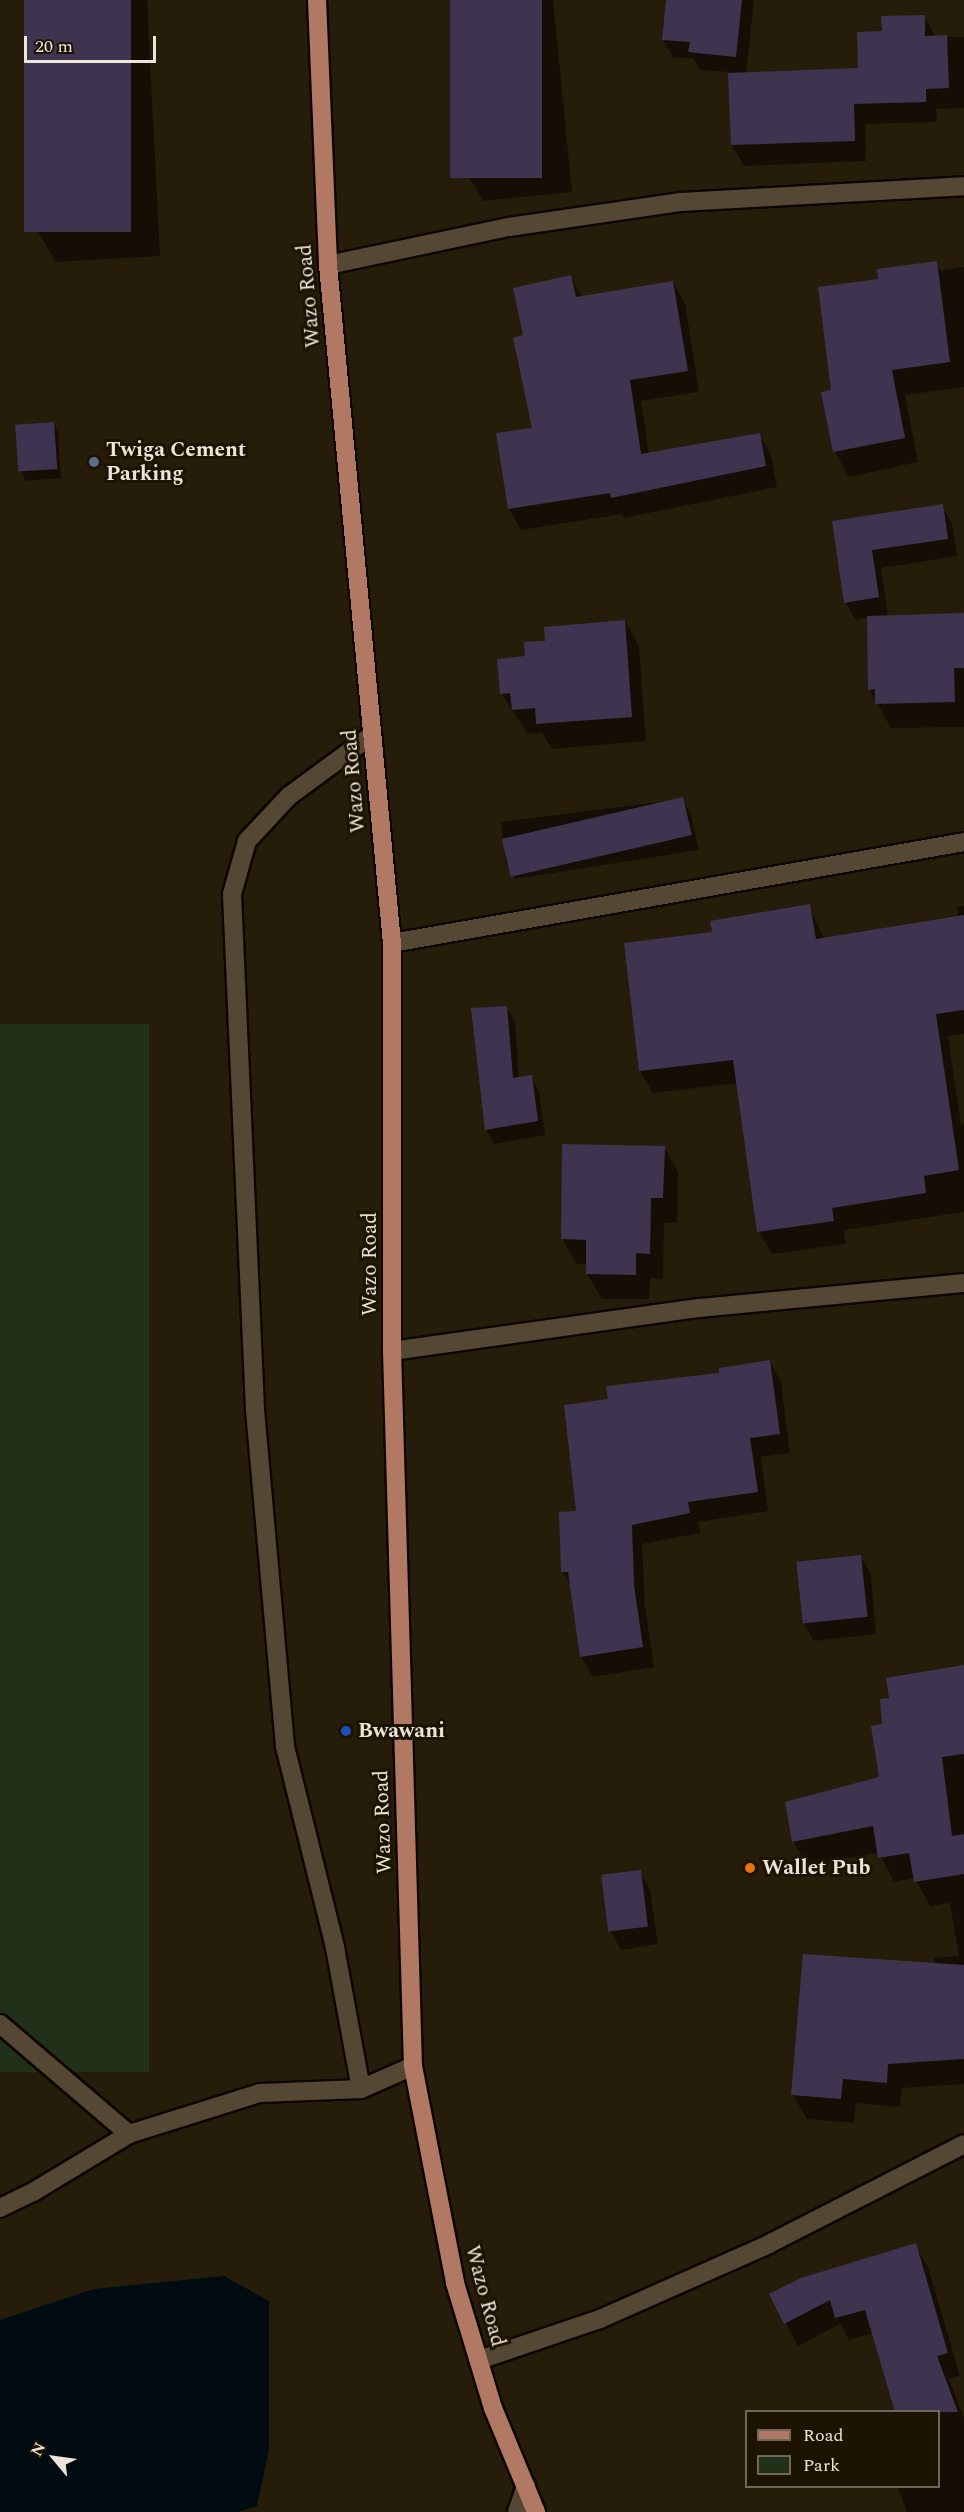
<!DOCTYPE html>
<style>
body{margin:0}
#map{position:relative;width:964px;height:2512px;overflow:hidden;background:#261c0a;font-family:Spectral,serif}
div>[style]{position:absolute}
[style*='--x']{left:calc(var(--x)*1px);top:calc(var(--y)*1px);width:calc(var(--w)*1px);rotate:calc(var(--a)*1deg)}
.green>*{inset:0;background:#203019;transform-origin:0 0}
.water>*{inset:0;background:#000b12}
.shadow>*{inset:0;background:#0007}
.building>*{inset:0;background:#3e3450;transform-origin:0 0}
.roads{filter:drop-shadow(2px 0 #0e0600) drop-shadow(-2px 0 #0e0600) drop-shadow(0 2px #0e0600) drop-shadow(0 -2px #0e0600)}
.minor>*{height:18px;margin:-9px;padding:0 9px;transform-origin:9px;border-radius:9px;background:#544835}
.major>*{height:18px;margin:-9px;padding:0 9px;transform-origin:9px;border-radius:9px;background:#b17863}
.dots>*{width:16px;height:16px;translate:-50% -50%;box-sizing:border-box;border:3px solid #1c1303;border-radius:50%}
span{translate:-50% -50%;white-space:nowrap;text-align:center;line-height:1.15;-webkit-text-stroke:6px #1c1303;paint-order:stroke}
.street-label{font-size:21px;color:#ebe4d9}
.poi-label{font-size:21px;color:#ebe4d9;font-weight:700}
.left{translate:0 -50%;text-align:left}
.legend{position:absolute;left:745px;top:2410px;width:195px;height:78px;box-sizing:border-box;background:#1c1303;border:2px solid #6f6759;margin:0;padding:8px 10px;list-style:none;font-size:18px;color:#ebe4d9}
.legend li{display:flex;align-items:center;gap:12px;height:30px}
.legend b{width:30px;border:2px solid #6f6759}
.north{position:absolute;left:24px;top:2428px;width:60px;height:60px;-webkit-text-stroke:4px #1c1303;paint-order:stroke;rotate:299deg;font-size:16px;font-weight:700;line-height:24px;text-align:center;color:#ebe4d9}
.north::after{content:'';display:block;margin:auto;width:21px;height:27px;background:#ebe4d9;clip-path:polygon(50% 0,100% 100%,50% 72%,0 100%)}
.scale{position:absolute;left:24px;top:36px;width:132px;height:27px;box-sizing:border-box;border:3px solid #ebe4d9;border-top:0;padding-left:8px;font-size:18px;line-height:21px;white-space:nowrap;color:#ebe4d9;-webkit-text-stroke:4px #1c1303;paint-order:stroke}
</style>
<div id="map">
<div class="green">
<i style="left:149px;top:1024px;width:1048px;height:149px;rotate:90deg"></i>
</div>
<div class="water">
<i style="clip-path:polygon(224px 2276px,269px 2301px,269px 2449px,257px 2506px,237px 2512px,0 2512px,0 2320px,94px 2289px)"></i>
</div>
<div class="shadow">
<i style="clip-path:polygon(25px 0,147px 0,160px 256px,56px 262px,38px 232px)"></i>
<i style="clip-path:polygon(462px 0,553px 0,572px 192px,483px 201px,469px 177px)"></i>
<i style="clip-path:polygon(667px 0,754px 0,746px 74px,860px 69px,884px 33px,924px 16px,936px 37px,964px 37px,964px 108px,936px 109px,937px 122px,865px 124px,866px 161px,744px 166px,732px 145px,729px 72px,700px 70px,694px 59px,673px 57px,663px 40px)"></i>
<i style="clip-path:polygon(936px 262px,941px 271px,964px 267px,964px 387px,905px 395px,918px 462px,849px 477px,835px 452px,823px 393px,833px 391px,880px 280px)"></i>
<i style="clip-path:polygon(571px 277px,582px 297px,673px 282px,685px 303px,699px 392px,641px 401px,649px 454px,759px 434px,771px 455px,777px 487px,624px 518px,622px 514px,521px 530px,509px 509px,498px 435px,534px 429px,525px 336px)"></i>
<i style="clip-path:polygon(53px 424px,58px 432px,61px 478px,26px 481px,21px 472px,17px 427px)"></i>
<i style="clip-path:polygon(942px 506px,952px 523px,957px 556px,881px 568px,888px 617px,964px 615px,964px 727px,891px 728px,869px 689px,868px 617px,856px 620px,845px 602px,834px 522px)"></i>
<i style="clip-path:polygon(625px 621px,639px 646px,646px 741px,552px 749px,542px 733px,528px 734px,501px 693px,526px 658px,547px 642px)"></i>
<i style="clip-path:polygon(682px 799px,691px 814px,699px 850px,515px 879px,506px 864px,501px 822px)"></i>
<i style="clip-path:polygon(809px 906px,824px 939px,958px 917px,957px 907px,964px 906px,964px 1034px,948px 1036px,961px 1125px,964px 1124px,964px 1212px,844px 1230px,846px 1244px,772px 1254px,759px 1232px,738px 1083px,653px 1093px,640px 1071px,714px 933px)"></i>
<i style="clip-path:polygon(506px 1007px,515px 1021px,519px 1079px,531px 1077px,539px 1091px,545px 1135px,494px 1144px,486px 1129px)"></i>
<i style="clip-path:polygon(664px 1147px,678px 1172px,677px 1222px,664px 1223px,663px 1279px,650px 1278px,649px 1299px,602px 1299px,587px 1274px,587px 1264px,577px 1264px,562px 1239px)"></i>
<i style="clip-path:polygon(770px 1362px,781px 1382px,790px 1453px,761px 1457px,768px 1511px,698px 1522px,700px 1533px,642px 1544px,645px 1606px,654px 1667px,593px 1677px,581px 1657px,571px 1587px,563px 1572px,561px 1513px,577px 1512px,609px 1401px)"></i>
<i style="clip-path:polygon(861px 1557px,871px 1574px,876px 1634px,814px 1641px,804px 1623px)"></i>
<i style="clip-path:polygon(964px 1666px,964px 2084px,902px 2088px,900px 2107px,856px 2103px,854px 2123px,807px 2119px,793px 2095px,935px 1965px,934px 1958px,959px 1956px,950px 1903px,930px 1906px,915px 1878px,894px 1882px,879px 1852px,808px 1866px,793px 1842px,881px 1778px,884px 1726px,890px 1699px)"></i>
<i style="clip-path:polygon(640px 1872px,650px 1890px,658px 1944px,621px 1950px,611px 1932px)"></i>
<i style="clip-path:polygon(915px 2245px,928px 2267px,960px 2376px,949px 2379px,964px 2418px,964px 2512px,907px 2512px,897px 2486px,938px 2486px,938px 2412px,873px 2333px,849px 2340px,840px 2324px,798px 2346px,771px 2295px)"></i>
</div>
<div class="building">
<i style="left:24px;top:0;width:107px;height:232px"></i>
<i style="left:450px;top:0;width:92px;height:178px"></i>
<i style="clip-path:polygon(666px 0,742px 0,736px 57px,688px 52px,690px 42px,662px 40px)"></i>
<i style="clip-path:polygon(925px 15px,925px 36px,947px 35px,949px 88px,926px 89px,926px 102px,854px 104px,855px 141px,731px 145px,728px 73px,858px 68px,857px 32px,882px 31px,881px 16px)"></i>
<i style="clip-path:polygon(937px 261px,950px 362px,892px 370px,905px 438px,833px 452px,821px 392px,831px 390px,818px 287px,878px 279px,877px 269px)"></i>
<i style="clip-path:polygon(571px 275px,576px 297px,673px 281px,688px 371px,630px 380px,641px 454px,760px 433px,766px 466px,611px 498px,610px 493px,508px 509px,496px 433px,532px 428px,513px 338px,523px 335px,513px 288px)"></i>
<i style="left:54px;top:422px;width:47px;height:39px;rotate:86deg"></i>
<i style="clip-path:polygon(943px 504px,948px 539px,872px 550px,879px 597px,844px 603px,832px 521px)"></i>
<i style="clip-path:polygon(964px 613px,964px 668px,954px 668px,955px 702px,875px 704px,875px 689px,868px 690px,867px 616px)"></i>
<i style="clip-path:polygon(625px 620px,632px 717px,536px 724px,535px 708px,512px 710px,510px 693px,500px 694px,497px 659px,525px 656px,524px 642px,545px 641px,544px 627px)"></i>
<i style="left:683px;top:797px;width:39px;height:186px;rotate:77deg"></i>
<i style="clip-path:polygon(810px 904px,816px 939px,964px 915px,964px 1010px,936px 1014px,959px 1170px,924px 1176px,926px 1193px,832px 1208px,834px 1221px,757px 1232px,733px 1060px,639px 1071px,624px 943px,712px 932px,710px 921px)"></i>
<i style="clip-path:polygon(507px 1006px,513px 1078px,532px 1075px,538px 1121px,485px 1130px,471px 1008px)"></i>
<i style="clip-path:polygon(562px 1144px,665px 1146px,663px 1198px,651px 1198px,650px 1254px,636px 1253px,636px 1275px,586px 1274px,586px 1240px,561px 1239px)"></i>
<i style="clip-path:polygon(770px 1360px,780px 1434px,750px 1438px,758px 1492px,688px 1502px,690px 1513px,632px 1525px,634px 1585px,643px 1647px,580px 1657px,568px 1572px,561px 1572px,559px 1512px,576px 1511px,564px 1405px,608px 1399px,606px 1386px,719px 1373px,719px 1368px)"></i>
<i style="left:861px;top:1555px;width:62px;height:65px;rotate:84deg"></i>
<i style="clip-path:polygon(964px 1665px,964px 1754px,942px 1757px,952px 1836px,964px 1834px,964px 1874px,914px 1882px,909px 1853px,878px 1858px,873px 1826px,792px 1842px,785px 1802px,879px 1777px,871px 1726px,882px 1724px,880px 1699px,889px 1698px,886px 1678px)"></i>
<i style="left:641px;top:1870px;width:57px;height:40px;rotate:83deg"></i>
<i style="clip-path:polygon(803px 1954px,964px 1965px,964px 2059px,888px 2064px,887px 2083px,843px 2079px,841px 2099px,791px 2095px)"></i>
<i style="clip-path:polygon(916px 2243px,948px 2353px,937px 2356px,958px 2412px,895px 2412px,865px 2310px,835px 2318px,830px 2300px,784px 2324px,769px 2294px,801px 2278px)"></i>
</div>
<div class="roads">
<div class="minor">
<i style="--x:328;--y:265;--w:185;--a:-11.9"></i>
<i style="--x:509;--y:227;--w:174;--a:-8.3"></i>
<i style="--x:681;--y:202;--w:283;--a:-3.2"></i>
<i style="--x:392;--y:943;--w:581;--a:-10.01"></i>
<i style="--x:392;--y:1351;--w:310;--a:-8"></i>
<i style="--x:699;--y:1308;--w:266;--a:-5.4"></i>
<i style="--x:0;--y:2024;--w:170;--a:40.5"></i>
<i style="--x:361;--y:2089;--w:144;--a:-100.4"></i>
<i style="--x:335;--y:1947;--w:207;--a:-104"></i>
<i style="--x:285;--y:1746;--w:338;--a:-95.1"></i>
<i style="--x:255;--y:1409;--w:516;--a:-92.56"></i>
<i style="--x:232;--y:894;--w:55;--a:-74.2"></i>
<i style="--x:247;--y:841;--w:62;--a:-47"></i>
<i style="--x:289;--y:796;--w:103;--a:-36.3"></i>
<i style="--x:0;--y:2208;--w:37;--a:-26"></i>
<i style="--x:33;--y:2192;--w:112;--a:-31.1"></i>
<i style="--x:129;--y:2134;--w:137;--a:-17.4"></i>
<i style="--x:260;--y:2093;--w:101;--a:-2.3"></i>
<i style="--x:361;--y:2089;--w:57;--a:-23.9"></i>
<i style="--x:479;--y:2360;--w:128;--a:-18.7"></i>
<i style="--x:600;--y:2319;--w:185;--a:-23.9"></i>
<i style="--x:769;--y:2244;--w:219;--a:-27.1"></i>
<i style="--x:517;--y:2512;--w:28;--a:-71"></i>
</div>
<div class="major">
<i style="--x:317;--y:0;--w:265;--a:87.6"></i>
<i style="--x:328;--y:265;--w:681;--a:84.61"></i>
<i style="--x:392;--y:943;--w:408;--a:90"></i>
<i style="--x:392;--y:1351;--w:715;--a:88.32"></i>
<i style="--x:413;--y:2066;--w:221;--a:79"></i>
<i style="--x:455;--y:2283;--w:131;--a:73.1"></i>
<i style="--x:493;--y:2408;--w:113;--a:67.5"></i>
</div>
</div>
<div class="dots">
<i style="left:94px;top:462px;background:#5c6f8a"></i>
<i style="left:346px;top:1731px;background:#1a4fb4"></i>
<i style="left:750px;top:1868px;background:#e8710a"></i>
</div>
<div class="street-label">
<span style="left:309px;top:296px;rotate:-95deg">Wazo Road</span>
<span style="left:354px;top:781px;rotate:-95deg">Wazo Road</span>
<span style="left:370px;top:1264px;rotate:-90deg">Wazo Road</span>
<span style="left:383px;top:1822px;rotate:-92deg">Wazo Road</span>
<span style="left:485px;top:2296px;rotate:75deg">Wazo Road</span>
</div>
<div class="poi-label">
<span class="left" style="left:106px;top:462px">Twiga Cement<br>Parking</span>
<span class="left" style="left:358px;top:1731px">Bwawani</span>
<span class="left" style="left:762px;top:1868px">Wallet Pub</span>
</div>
<ul class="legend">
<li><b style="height:8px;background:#b17863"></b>Road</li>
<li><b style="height:16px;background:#203019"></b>Park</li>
</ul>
<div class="north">N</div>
<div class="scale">20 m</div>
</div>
